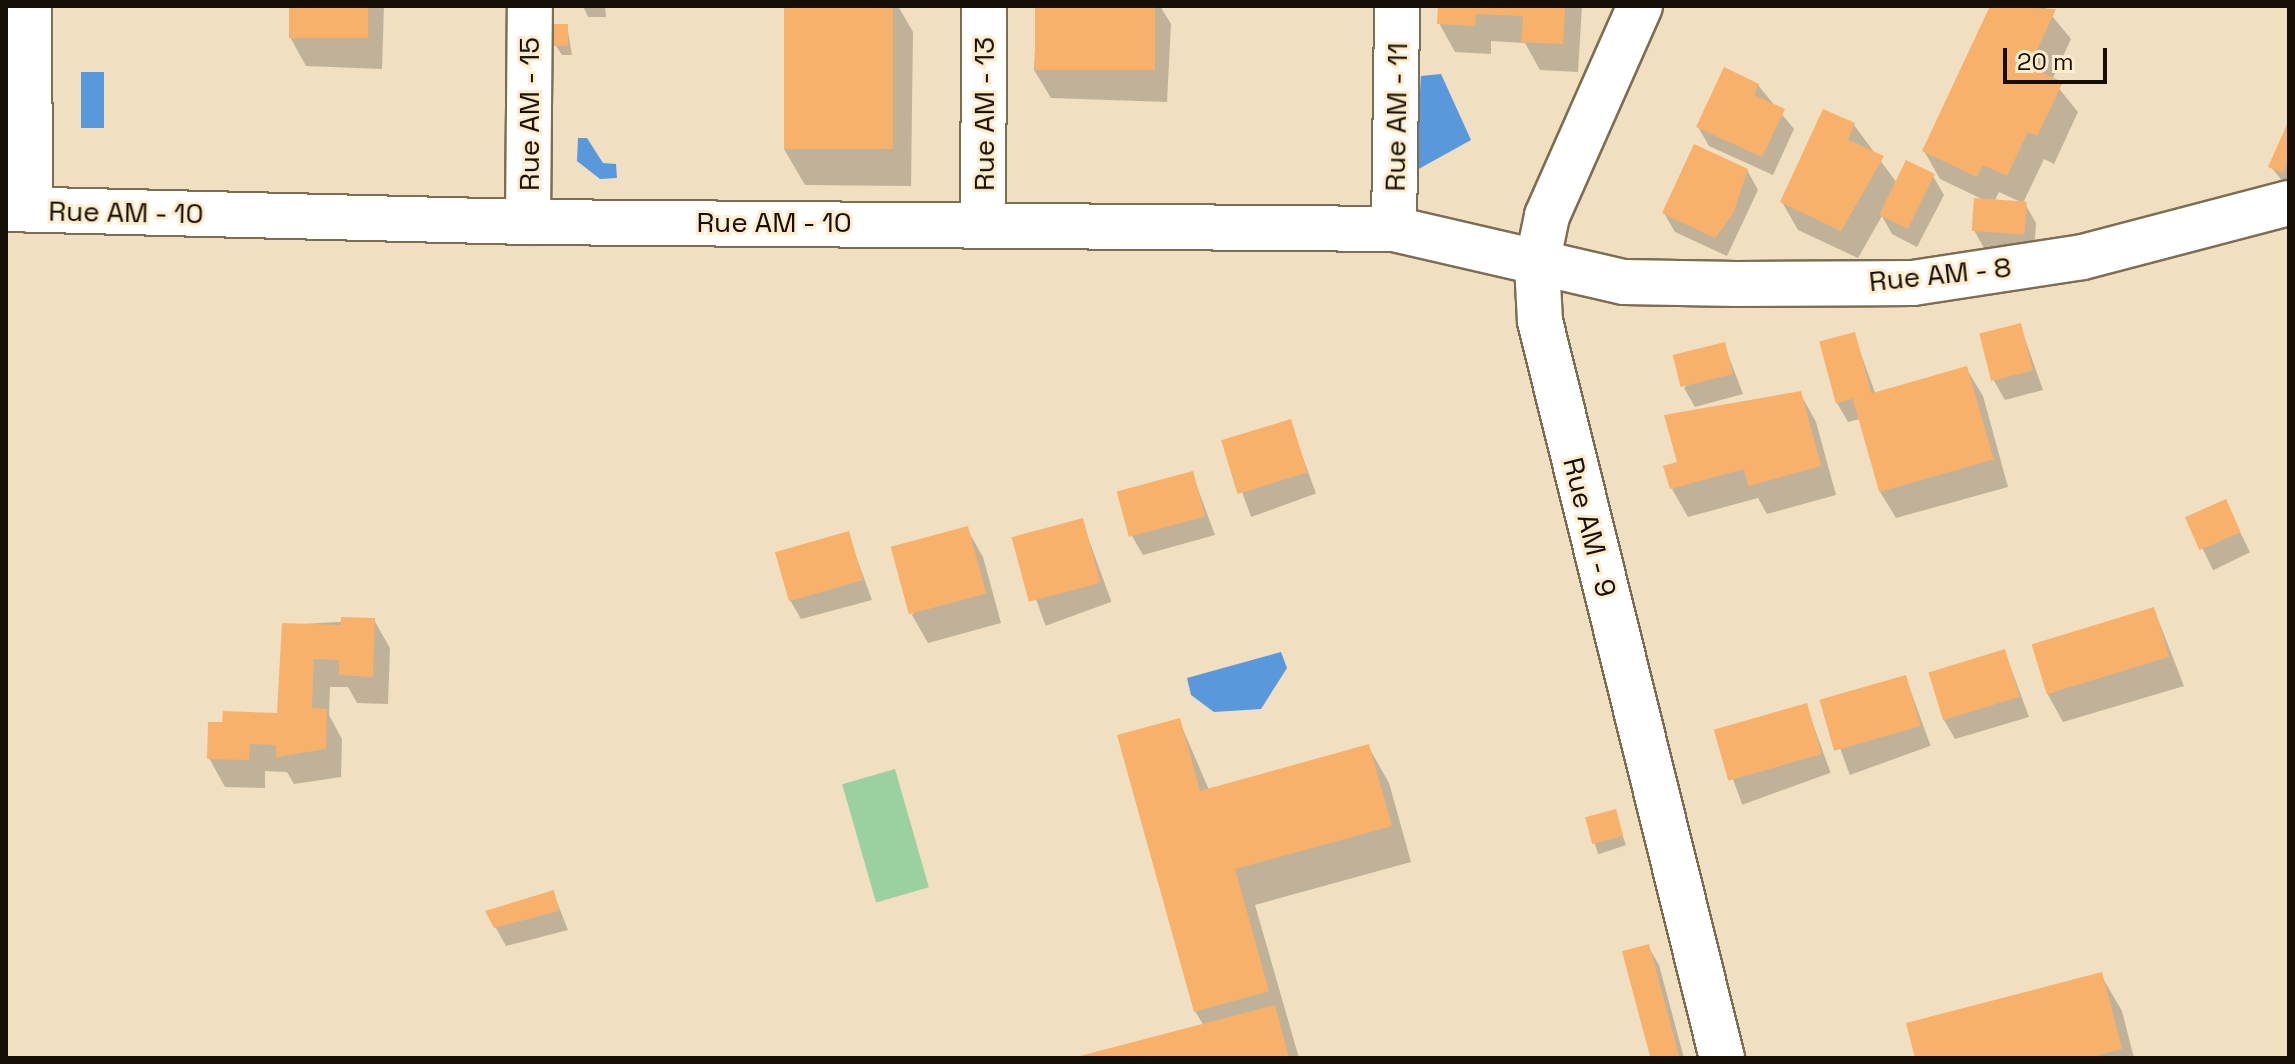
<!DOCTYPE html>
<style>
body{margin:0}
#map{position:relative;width:2295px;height:1064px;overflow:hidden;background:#f0dfc0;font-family:"Space Grotesk",sans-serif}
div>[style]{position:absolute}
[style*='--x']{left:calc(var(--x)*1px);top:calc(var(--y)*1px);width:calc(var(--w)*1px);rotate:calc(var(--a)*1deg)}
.green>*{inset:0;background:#9bd1a0;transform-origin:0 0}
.water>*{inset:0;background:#5a98dc;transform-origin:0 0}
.shadow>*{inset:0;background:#0003;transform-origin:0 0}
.building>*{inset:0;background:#f8b16a;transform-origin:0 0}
.roads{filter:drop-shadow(2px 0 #7d6d52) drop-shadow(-2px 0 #7d6d52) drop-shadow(0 2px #7d6d52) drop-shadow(0 -2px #7d6d52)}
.minor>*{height:44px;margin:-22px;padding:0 22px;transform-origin:22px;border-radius:22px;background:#fff}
span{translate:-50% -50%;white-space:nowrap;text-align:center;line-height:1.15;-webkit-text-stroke:6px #feeccd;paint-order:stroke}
.street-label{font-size:28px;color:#140e05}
.frame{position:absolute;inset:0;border:8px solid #140e05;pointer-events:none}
.scale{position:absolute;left:2003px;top:48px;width:104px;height:36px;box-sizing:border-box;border:4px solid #140e05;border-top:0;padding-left:10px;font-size:24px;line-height:28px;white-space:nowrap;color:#140e05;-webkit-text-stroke:6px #feeccd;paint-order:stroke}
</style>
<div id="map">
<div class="green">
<i style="left:895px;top:769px;width:123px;height:55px;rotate:74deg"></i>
</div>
<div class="water">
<i style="left:81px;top:72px;width:23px;height:56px"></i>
<i style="clip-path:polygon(1441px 74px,1471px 140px,1415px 171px,1421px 76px)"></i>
<i style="clip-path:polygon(578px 138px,587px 138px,603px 163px,616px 164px,617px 178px,600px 179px,577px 161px)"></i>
<i style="clip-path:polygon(1281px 652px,1287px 668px,1261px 709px,1214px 712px,1191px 695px,1187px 678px)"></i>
</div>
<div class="shadow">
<i style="clip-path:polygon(291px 6px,384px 6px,382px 69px,306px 66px,290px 37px)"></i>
<i style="clip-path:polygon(583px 6px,605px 6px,606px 17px,588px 17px)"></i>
<i style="clip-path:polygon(786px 6px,898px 6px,913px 32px,911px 186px,805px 185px,784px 149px)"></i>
<i style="clip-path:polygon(1037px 6px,1160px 6px,1171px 24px,1167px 102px,1051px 98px,1034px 70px)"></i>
<i style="clip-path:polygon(1440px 6px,1582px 6px,1578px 72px,1540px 70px,1525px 43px,1491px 41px,1491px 54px,1455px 52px,1439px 23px)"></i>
<i style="clip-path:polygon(1992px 6px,2044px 6px,2071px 39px,2052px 80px,2078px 112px,2054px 164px,2044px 159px,2023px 203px,1999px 192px,1994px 202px,2025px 204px,2036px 223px,2034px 254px,1985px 250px,1974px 230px,1986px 201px,1940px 179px,1924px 151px)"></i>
<i style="clip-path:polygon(567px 26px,572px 55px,562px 55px,556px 46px)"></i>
<i style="clip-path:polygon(1758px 85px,1794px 129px,1773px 175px,1709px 146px,1698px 127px)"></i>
<i style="clip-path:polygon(1854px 125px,1897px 183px,1933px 176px,1944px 195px,1917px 247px,1892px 234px,1882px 216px,1858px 258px,1798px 230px,1782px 202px)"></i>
<i style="clip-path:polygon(2289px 125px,2289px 189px,2271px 167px)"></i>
<i style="clip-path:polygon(1747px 170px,1758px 190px,1727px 256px,1675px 232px,1664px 213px)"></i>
<i style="clip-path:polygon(2020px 325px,2043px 390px,2005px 400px,1994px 381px)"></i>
<i style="clip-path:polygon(1854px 335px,1877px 398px,1966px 368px,1983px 396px,2008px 487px,1896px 518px,1879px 490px,1860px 419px,1848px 422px,1837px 403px)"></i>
<i style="clip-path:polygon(1724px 344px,1743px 394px,1695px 407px,1684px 388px)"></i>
<i style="clip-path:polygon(1800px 393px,1816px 422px,1836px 495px,1767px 514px,1758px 498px,1688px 517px,1672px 489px)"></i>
<i style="left:1290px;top:422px;width:76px;height:69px;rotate:70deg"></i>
<i style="clip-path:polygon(1192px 473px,1215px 535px,1143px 555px,1132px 536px)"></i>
<i style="left:2225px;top:501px;width:57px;height:41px;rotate:64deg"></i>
<i style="left:1082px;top:521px;width:86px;height:70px;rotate:70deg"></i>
<i style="clip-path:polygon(967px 529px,983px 557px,1001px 623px,928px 643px,912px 615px)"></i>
<i style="clip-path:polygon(848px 534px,872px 600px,801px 619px,790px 600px)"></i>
<i style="clip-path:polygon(2154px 609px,2184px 686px,2063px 722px,2047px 693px)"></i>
<i style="clip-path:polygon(374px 620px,390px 648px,388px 704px,357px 703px,348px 687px,330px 687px,329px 715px,342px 739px,341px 777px,294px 784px,287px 772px,265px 771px,265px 788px,225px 787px,209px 758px,279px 715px,284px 625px)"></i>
<i style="clip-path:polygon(2005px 652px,2029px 717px,1955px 739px,1944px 720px)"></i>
<i style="left:1906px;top:678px;width:72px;height:86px;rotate:70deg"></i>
<i style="left:1806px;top:705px;width:72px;height:94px;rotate:70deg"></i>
<i style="clip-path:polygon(1179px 720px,1209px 790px,1368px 746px,1389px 783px,1411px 862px,1255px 905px,1299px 1058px,1080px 1058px,1204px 1026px,1195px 1011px)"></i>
<i style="left:1615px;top:812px;width:35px;height:29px;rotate:72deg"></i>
<i style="clip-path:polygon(553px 892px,568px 930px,506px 946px,487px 912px)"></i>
<i style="clip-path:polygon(1648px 946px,1659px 965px,1684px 1058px,1652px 1058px)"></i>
<i style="clip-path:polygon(2101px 975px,2122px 1011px,2134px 1058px,1917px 1058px)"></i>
</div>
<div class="building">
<i style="left:289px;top:6px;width:79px;height:32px"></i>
<i style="left:784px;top:6px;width:109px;height:143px"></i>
<i style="left:1035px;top:6px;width:120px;height:64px"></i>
<i style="clip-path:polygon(1438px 6px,1565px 6px,1563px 44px,1521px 42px,1523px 16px,1476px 14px,1475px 26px,1437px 24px)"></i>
<i style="clip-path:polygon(1990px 6px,2056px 9px,2029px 67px,2063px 82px,2037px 136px,2028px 132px,2007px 176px,1983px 165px,1977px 177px,1922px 151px)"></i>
<i style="left:554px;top:24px;width:14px;height:22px"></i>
<i style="clip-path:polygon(1724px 67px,1759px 84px,1754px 95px,1785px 109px,1762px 157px,1696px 127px)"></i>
<i style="clip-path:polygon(1823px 109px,1855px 123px,1848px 140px,1884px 156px,1841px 231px,1780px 202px)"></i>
<i style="clip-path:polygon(2289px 120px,2289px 158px,2283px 173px,2268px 167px)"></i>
<i style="clip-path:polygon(1694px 144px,1748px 169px,1733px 214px,1715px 238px,1662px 213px)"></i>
<i style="left:1906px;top:160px;width:32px;height:61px;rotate:26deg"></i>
<i style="left:1974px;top:198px;width:53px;height:33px;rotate:4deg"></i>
<i style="left:2021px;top:323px;width:49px;height:43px;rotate:76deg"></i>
<i style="left:1855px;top:332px;width:64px;height:37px;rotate:75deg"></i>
<i style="left:1725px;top:342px;width:33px;height:54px;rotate:76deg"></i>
<i style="left:1967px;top:366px;width:97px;height:119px;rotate:74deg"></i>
<i style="clip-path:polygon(1801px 391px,1821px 466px,1748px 486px,1744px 469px,1670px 489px,1663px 466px,1677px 462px,1664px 415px)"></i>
<i style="left:1291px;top:419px;width:56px;height:73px;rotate:73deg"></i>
<i style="left:1193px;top:471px;width:47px;height:79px;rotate:75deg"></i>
<i style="left:2226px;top:499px;width:36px;height:45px;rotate:66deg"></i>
<i style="left:1083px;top:518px;width:67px;height:74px;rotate:75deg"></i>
<i style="left:968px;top:526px;width:70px;height:80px;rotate:75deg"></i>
<i style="left:849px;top:531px;width:51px;height:77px;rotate:74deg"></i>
<i style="left:2154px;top:607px;width:52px;height:128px;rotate:73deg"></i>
<i style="clip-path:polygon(341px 617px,375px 618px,373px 677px,339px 675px,339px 660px,314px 659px,312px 708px,327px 709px,326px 749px,276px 757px,276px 745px,250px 744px,249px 760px,207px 759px,208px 722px,222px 722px,223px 711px,277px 713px,282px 623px,341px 625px)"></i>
<i style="left:2005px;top:649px;width:50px;height:80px;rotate:73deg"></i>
<i style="left:1906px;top:675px;width:53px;height:90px;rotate:74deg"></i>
<i style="left:1807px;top:703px;width:53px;height:97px;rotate:74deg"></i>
<i style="clip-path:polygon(1180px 718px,1200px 791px,1369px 744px,1392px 826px,1235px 869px,1269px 991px,1194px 1012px,1117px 735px)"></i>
<i style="left:1616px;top:809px;width:28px;height:32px;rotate:75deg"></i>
<i style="clip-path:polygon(554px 890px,559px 911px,494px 928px,485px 911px)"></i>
<i style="left:1649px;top:944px;width:118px;height:28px;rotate:75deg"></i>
<i style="clip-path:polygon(2102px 972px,2122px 1049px,2088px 1058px,1915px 1058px,1906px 1023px)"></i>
<i style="clip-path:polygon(1275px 1005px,1289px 1058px,1076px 1058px,1076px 1057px)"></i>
</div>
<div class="roads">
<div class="minor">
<i style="--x:29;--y:6;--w:204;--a:89.7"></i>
<i style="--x:1640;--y:6;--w:230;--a:113.9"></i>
<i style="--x:1547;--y:216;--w:49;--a:101.8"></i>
<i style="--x:1537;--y:264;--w:57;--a:87"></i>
<i style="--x:1540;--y:321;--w:759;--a:76.13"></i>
<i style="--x:6;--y:209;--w:522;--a:1.43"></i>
<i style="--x:528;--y:222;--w:866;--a:0.46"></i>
<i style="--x:1394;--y:229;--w:236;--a:13"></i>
<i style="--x:1624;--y:282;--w:112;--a:1"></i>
<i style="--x:1736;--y:284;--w:177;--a:-0.3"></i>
<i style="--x:1913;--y:283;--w:172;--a:-8.7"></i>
<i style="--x:2083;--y:257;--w:213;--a:-14.7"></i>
<i style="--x:528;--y:222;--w:216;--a:-89.5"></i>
<i style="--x:983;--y:222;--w:216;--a:-89.7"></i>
<i style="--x:1394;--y:229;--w:223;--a:-89.2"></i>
</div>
</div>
<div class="street-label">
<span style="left:529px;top:114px;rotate:-90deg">Rue AM - 15</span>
<span style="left:984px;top:114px;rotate:-90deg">Rue AM - 13</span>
<span style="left:1396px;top:117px;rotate:-89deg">Rue AM - 11</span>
<span style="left:126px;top:212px;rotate:1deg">Rue AM - 10</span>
<span style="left:774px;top:222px">Rue AM - 10</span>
<span style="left:1940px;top:274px;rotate:-6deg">Rue AM - 8</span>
<span style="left:1590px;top:527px;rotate:76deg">Rue AM - 9</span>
</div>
<div class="frame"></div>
<div class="scale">20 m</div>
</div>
